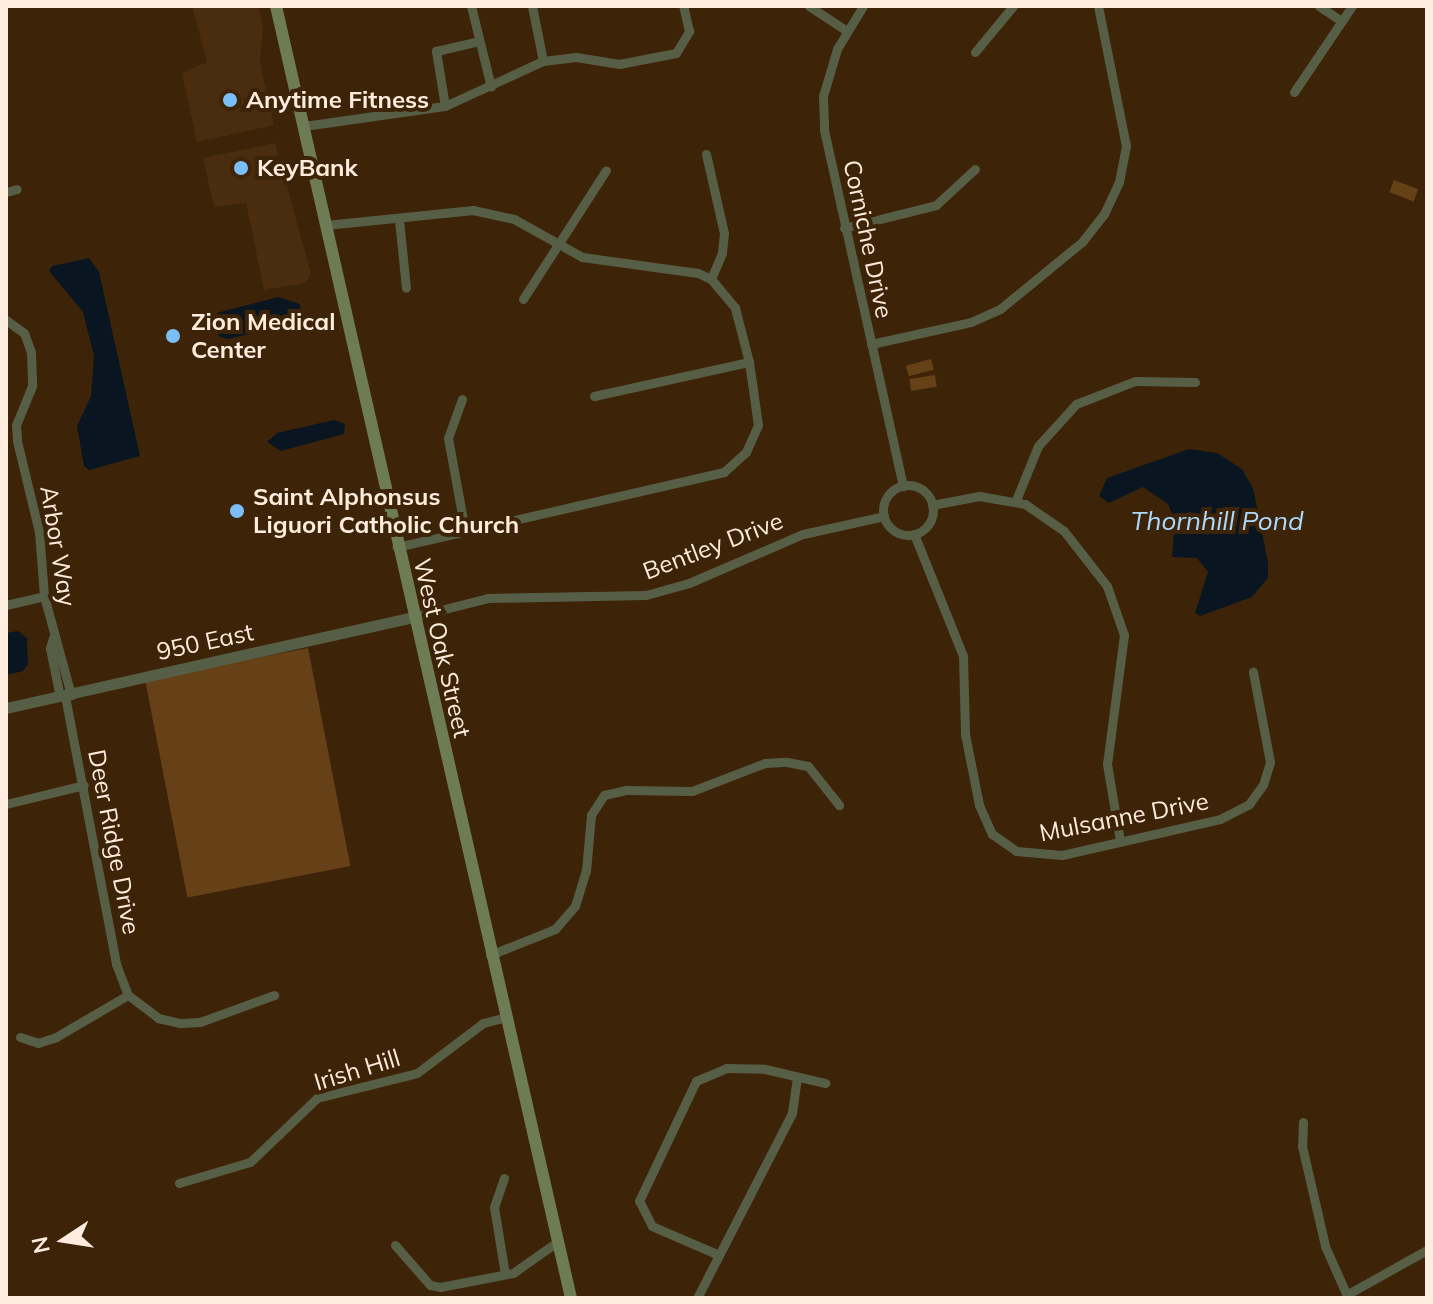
<!DOCTYPE html>
<style>
body{margin:0}
#map{position:relative;width:1433px;height:1304px;overflow:hidden;background:#3d2408;font-family:Mulish,sans-serif}
div>[style]{position:absolute}
[style*='--x']{left:calc(var(--x)*1px);top:calc(var(--y)*1px);width:calc(var(--w)*1px);rotate:calc(var(--a)*1deg)}
.built>*{inset:0;background:#492d0e}
.green>*{inset:0;background:#664017;transform-origin:0 0}
.water>*{inset:0;background:#091621}
.minor>*{height:9px;margin:-4.5px;padding:0 4.5px;transform-origin:4.5px;border-radius:4.5px;background:#565f46}
.minor>.ring{margin:-4.5px;padding:0;box-sizing:content-box;background:none;border:9px solid #565f46;border-radius:50%}
.tertiary>*{height:11px;margin:-5.5px;padding:0 5.5px;transform-origin:5.5px;border-radius:5.5px;background:#565f46}
.secondary>*{height:12px;margin:-6px;padding:0 6px;transform-origin:6px;border-radius:6px;background:#6d7c54}
.dots>*{width:22px;height:22px;translate:-50% -50%;box-sizing:border-box;border:4px solid #3d2408;border-radius:50%}
span{translate:-50% -50%;white-space:nowrap;text-align:center;line-height:1.15;-webkit-text-stroke:8px #3d2408;paint-order:stroke}
.poi-label{font-size:24px;color:#feedde;font-weight:700}
.left{translate:0 -50%;text-align:left}
.street-label{font-size:24px;color:#feedde}
.water-label{font-size:26px;color:#acd9ff;font-style:italic}
.frame{position:absolute;inset:0;border:8px solid #feedde;pointer-events:none}
.north{position:absolute;left:24px;top:1200px;width:80px;height:80px;-webkit-text-stroke:6px #3d2408;paint-order:stroke;rotate:258deg;font-size:22px;font-weight:700;line-height:32px;text-align:center;color:#feedde}
.north::after{content:'';display:block;margin:auto;width:28px;height:36px;background:#feedde;clip-path:polygon(50% 0,100% 100%,50% 72%,0 100%)}
</style>
<div id="map">
<div class="built">
<i style="clip-path:polygon(192px 6px,258px 6px,263px 27px,260px 63px,274px 125px,197px 142px,182px 73px,207px 62px)"></i>
<i style="clip-path:polygon(275px 143px,311px 273px,305px 283px,264px 290px,246px 203px,214px 207px,203px 158px)"></i>
</div>
<div class="green">
<i style="left:1394px;top:180px;width:26px;height:13px;rotate:21deg"></i>
<i style="left:931px;top:359px;width:11px;height:26px;rotate:75deg"></i>
<i style="left:935px;top:375px;width:12px;height:26px;rotate:81deg"></i>
<i style="left:308px;top:648px;width:222px;height:166px;rotate:79deg"></i>
</div>
<div class="water">
<i style="clip-path:polygon(89px 258px,99px 272px,140px 456px,89px 470px,84px 466px,77px 426px,91px 396px,94px 356px,83px 312px,49px 271px,52px 266px)"></i>
<i style="clip-path:polygon(278px 297px,300px 304px,301px 314px,292px 325px,227px 339px,218px 336px,217px 313px)"></i>
<i style="clip-path:polygon(334px 420px,345px 424px,344px 434px,281px 451px,267px 442px,277px 433px)"></i>
<i style="clip-path:polygon(1189px 449px,1217px 453px,1242px 469px,1253px 488px,1268px 563px,1268px 578px,1252px 597px,1200px 616px,1195px 613px,1208px 572px,1197px 558px,1172px 557px,1175px 521px,1168px 504px,1143px 487px,1109px 503px,1099px 496px,1107px 478px)"></i>
<i style="clip-path:polygon(18px 631px,27px 638px,28px 664px,23px 671px,6px 675px,6px 633px)"></i>
</div>
<div class="minor">
<i style="--x:471;--y:6;--w:83;--a:76.1"></i>
<i style="--x:532;--y:6;--w:56;--a:78.7"></i>
<i style="--x:809;--y:6;--w:45;--a:33.3"></i>
<i style="--x:863;--y:6;--w:50;--a:121.2"></i>
<i style="--x:837;--y:49;--w:49;--a:106.6"></i>
<i style="--x:823;--y:96;--w:34;--a:88"></i>
<i style="--x:824;--y:130;--w:365;--a:77.5"></i>
<i style="--x:1319;--y:6;--w:27;--a:34"></i>
<i style="--x:975;--y:52;--w:60;--a:-50.4"></i>
<i style="--x:1294;--y:92;--w:104;--a:-56"></i>
<i style="--x:445;--y:106;--w:56;--a:-99.3"></i>
<i style="--x:436;--y:51;--w:44;--a:-13.1"></i>
<i style="--x:304;--y:126;--w:142;--a:-8.1"></i>
<i style="--x:445;--y:106;--w:108;--a:-24.7"></i>
<i style="--x:543;--y:61;--w:33;--a:-7"></i>
<i style="--x:576;--y:57;--w:44;--a:9.2"></i>
<i style="--x:619;--y:64;--w:58;--a:-10.9"></i>
<i style="--x:676;--y:53;--w:26;--a:-59"></i>
<i style="--x:689;--y:31;--w:26;--a:-103"></i>
<i style="--x:706;--y:154;--w:81;--a:77.2"></i>
<i style="--x:724;--y:233;--w:20;--a:96"></i>
<i style="--x:722;--y:253;--w:28;--a:113"></i>
<i style="--x:6;--y:192;--w:11;--a:-15"></i>
<i style="--x:399;--y:220;--w:68;--a:84.1"></i>
<i style="--x:326;--y:225;--w:148;--a:-5.8"></i>
<i style="--x:473;--y:210;--w:42;--a:12.4"></i>
<i style="--x:514;--y:219;--w:78;--a:29.2"></i>
<i style="--x:582;--y:257;--w:117;--a:7.9"></i>
<i style="--x:698;--y:273;--w:14;--a:25"></i>
<i style="--x:711;--y:279;--w:38;--a:50"></i>
<i style="--x:735;--y:308;--w:56;--a:75.5"></i>
<i style="--x:749;--y:362;--w:64;--a:81.9"></i>
<i style="--x:758;--y:425;--w:30;--a:114"></i>
<i style="--x:746;--y:452;--w:30;--a:138"></i>
<i style="--x:724;--y:472;--w:336;--a:167.1"></i>
<i style="--x:844;--y:228;--w:95;--a:-14"></i>
<i style="--x:936;--y:205;--w:53;--a:-42.7"></i>
<i style="--x:523;--y:299;--w:153;--a:-57.2"></i>
<i style="--x:6;--y:320;--w:22;--a:36"></i>
<i style="--x:24;--y:333;--w:20;--a:70"></i>
<i style="--x:31;--y:352;--w:34;--a:88"></i>
<i style="--x:32;--y:386;--w:42;--a:112.3"></i>
<i style="--x:16;--y:425;--w:16;--a:86"></i>
<i style="--x:17;--y:441;--w:94;--a:76.4"></i>
<i style="--x:39;--y:532;--w:64;--a:85.5"></i>
<i style="--x:44;--y:596;--w:103;--a:74.7"></i>
<i style="--x:871;--y:344;--w:102;--a:-12.4"></i>
<i style="--x:971;--y:322;--w:32;--a:-24"></i>
<i style="--x:1000;--y:309;--w:106;--a:-39.3"></i>
<i style="--x:1082;--y:242;--w:36;--a:-52"></i>
<i style="--x:1104;--y:214;--w:35;--a:-65"></i>
<i style="--x:1119;--y:182;--w:37;--a:-79"></i>
<i style="--x:1126;--y:146;--w:143;--a:-101.3"></i>
<i style="--x:594;--y:396;--w:159;--a:-12.4"></i>
<i style="--x:462;--y:399;--w:41;--a:109.7"></i>
<i style="--x:448;--y:438;--w:95;--a:79.6"></i>
<i class="ring" style="left:883px;top:485px;width:41px;height:41px"></i>
<i style="--x:1016;--y:500;--w:58;--a:-67.8"></i>
<i style="--x:1038;--y:446;--w:57;--a:-47.9"></i>
<i style="--x:1076;--y:404;--w:63;--a:-21.3"></i>
<i style="--x:1135;--y:381;--w:60;--a:1"></i>
<i style="--x:932;--y:505;--w:48;--a:-10.8"></i>
<i style="--x:979;--y:496;--w:47;--a:9.9"></i>
<i style="--x:1025;--y:504;--w:47;--a:34.7"></i>
<i style="--x:1064;--y:531;--w:70;--a:52"></i>
<i style="--x:1107;--y:586;--w:52;--a:70.9"></i>
<i style="--x:1124;--y:635;--w:130;--a:97.5"></i>
<i style="--x:1107;--y:764;--w:78;--a:80.4"></i>
<i style="--x:914;--y:534;--w:131;--a:68.1"></i>
<i style="--x:963;--y:656;--w:78;--a:88.5"></i>
<i style="--x:965;--y:734;--w:72;--a:78.8"></i>
<i style="--x:979;--y:805;--w:32;--a:66"></i>
<i style="--x:992;--y:834;--w:29;--a:35"></i>
<i style="--x:1016;--y:851;--w:46;--a:5"></i>
<i style="--x:1062;--y:855;--w:162;--a:-12.8"></i>
<i style="--x:1220;--y:819;--w:33;--a:-27"></i>
<i style="--x:1249;--y:804;--w:24;--a:-54"></i>
<i style="--x:1263;--y:785;--w:24;--a:-73"></i>
<i style="--x:1270;--y:762;--w:92;--a:-100.7"></i>
<i style="--x:6;--y:605;--w:39;--a:-13"></i>
<i style="--x:413;--y:617;--w:77;--a:-14.2"></i>
<i style="--x:488;--y:598;--w:158;--a:-1.1"></i>
<i style="--x:646;--y:595;--w:45;--a:-15.6"></i>
<i style="--x:689;--y:583;--w:124;--a:-23.3"></i>
<i style="--x:803;--y:534;--w:83;--a:-12.5"></i>
<i style="--x:53;--y:638;--w:10;--a:107"></i>
<i style="--x:50;--y:648;--w:50;--a:78.5"></i>
<i style="--x:65;--y:696;--w:273;--a:79.2"></i>
<i style="--x:116;--y:964;--w:33;--a:69"></i>
<i style="--x:128;--y:995;--w:38;--a:37"></i>
<i style="--x:158;--y:1018;--w:23;--a:13"></i>
<i style="--x:180;--y:1023;--w:20;--a:-3"></i>
<i style="--x:200;--y:1022;--w:79;--a:-20"></i>
<i style="--x:6;--y:804;--w:80;--a:-13.7"></i>
<i style="--x:490;--y:955;--w:70;--a:-21.8"></i>
<i style="--x:555;--y:929;--w:30;--a:-49"></i>
<i style="--x:575;--y:906;--w:37;--a:-73"></i>
<i style="--x:586;--y:871;--w:56;--a:-84.9"></i>
<i style="--x:591;--y:815;--w:24;--a:-57"></i>
<i style="--x:604;--y:795;--w:23;--a:-13"></i>
<i style="--x:626;--y:790;--w:66;--a:0.9"></i>
<i style="--x:692;--y:791;--w:78;--a:-21"></i>
<i style="--x:765;--y:763;--w:22;--a:-3"></i>
<i style="--x:787;--y:762;--w:21;--a:11"></i>
<i style="--x:808;--y:766;--w:50;--a:51.5"></i>
<i style="--x:20;--y:1037;--w:19;--a:18"></i>
<i style="--x:38;--y:1043;--w:19;--a:-18"></i>
<i style="--x:56;--y:1037;--w:83;--a:-30.3"></i>
<i style="--x:1303;--y:1122;--w:24;--a:92"></i>
<i style="--x:1302;--y:1146;--w:103;--a:77"></i>
<i style="--x:1325;--y:1246;--w:57;--a:66.1"></i>
<i style="--x:504;--y:1178;--w:31;--a:109"></i>
<i style="--x:494;--y:1207;--w:68;--a:80.7"></i>
<i style="--x:179;--y:1183;--w:74;--a:-16.5"></i>
<i style="--x:250;--y:1162;--w:93;--a:-43.7"></i>
<i style="--x:317;--y:1098;--w:103;--a:-14"></i>
<i style="--x:417;--y:1073;--w:83;--a:-37.1"></i>
<i style="--x:483;--y:1023;--w:25;--a:-14"></i>
<i style="--x:395;--y:1245;--w:53;--a:48.8"></i>
<i style="--x:430;--y:1285;--w:10;--a:11"></i>
<i style="--x:440;--y:1287;--w:74;--a:-10.9"></i>
<i style="--x:513;--y:1273;--w:54;--a:-35.2"></i>
<i style="--x:719;--y:1255;--w:73;--a:-156.6"></i>
<i style="--x:652;--y:1226;--w:28;--a:-117"></i>
<i style="--x:639;--y:1201;--w:133;--a:-64.6"></i>
<i style="--x:696;--y:1081;--w:33;--a:-23"></i>
<i style="--x:726;--y:1068;--w:39;--a:1"></i>
<i style="--x:765;--y:1069;--w:62;--a:13.1"></i>
<i style="--x:1346;--y:1295;--w:93;--a:-29.1"></i>
<i style="--x:697;--y:1298;--w:208;--a:-62.8"></i>
<i style="--x:792;--y:1113;--w:36;--a:-82"></i>
</div>
<div class="tertiary">
<i style="--x:6;--y:708;--w:417;--a:-12.6"></i>
</div>
<div class="secondary">
<i style="--x:276;--y:6;--w:1325;--a:77.14"></i>
</div>
<div class="dots">
<i style="left:230px;top:100px;background:#7abff8"></i>
<i style="left:241px;top:168px;background:#7abff8"></i>
<i style="left:173px;top:336px;background:#7abff8"></i>
<i style="left:237px;top:511px;background:#7abff8"></i>
</div>
<div class="poi-label">
<span class="left" style="left:246px;top:100px">Anytime Fitness</span>
<span class="left" style="left:257px;top:168px">KeyBank</span>
<span class="left" style="left:191px;top:336px">Zion Medical<br>Center</span>
<span class="left" style="left:253px;top:511px">Saint Alphonsus<br>Liguori Catholic Church</span>
</div>
<div class="street-label">
<span style="left:868px;top:239px;rotate:78deg">Corniche Drive</span>
<span style="left:58px;top:546px;rotate:81deg">Arbor Way</span>
<span style="left:713px;top:546px;rotate:-21deg">Bentley Drive</span>
<span style="left:205px;top:642px;rotate:-12deg">950 East</span>
<span style="left:442px;top:648px;rotate:77deg">West Oak Street</span>
<span style="left:1124px;top:817px;rotate:-11deg">Mulsanne Drive</span>
<span style="left:114px;top:842px;rotate:79deg">Deer Ridge Drive</span>
<span style="left:357px;top:1070px;rotate:-17deg">Irish Hill</span>
</div>
<div class="water-label">
<span style="left:1217px;top:521px">Thornhill Pond</span>
</div>
<div class="frame"></div>
<div class="north">N</div>
</div>
